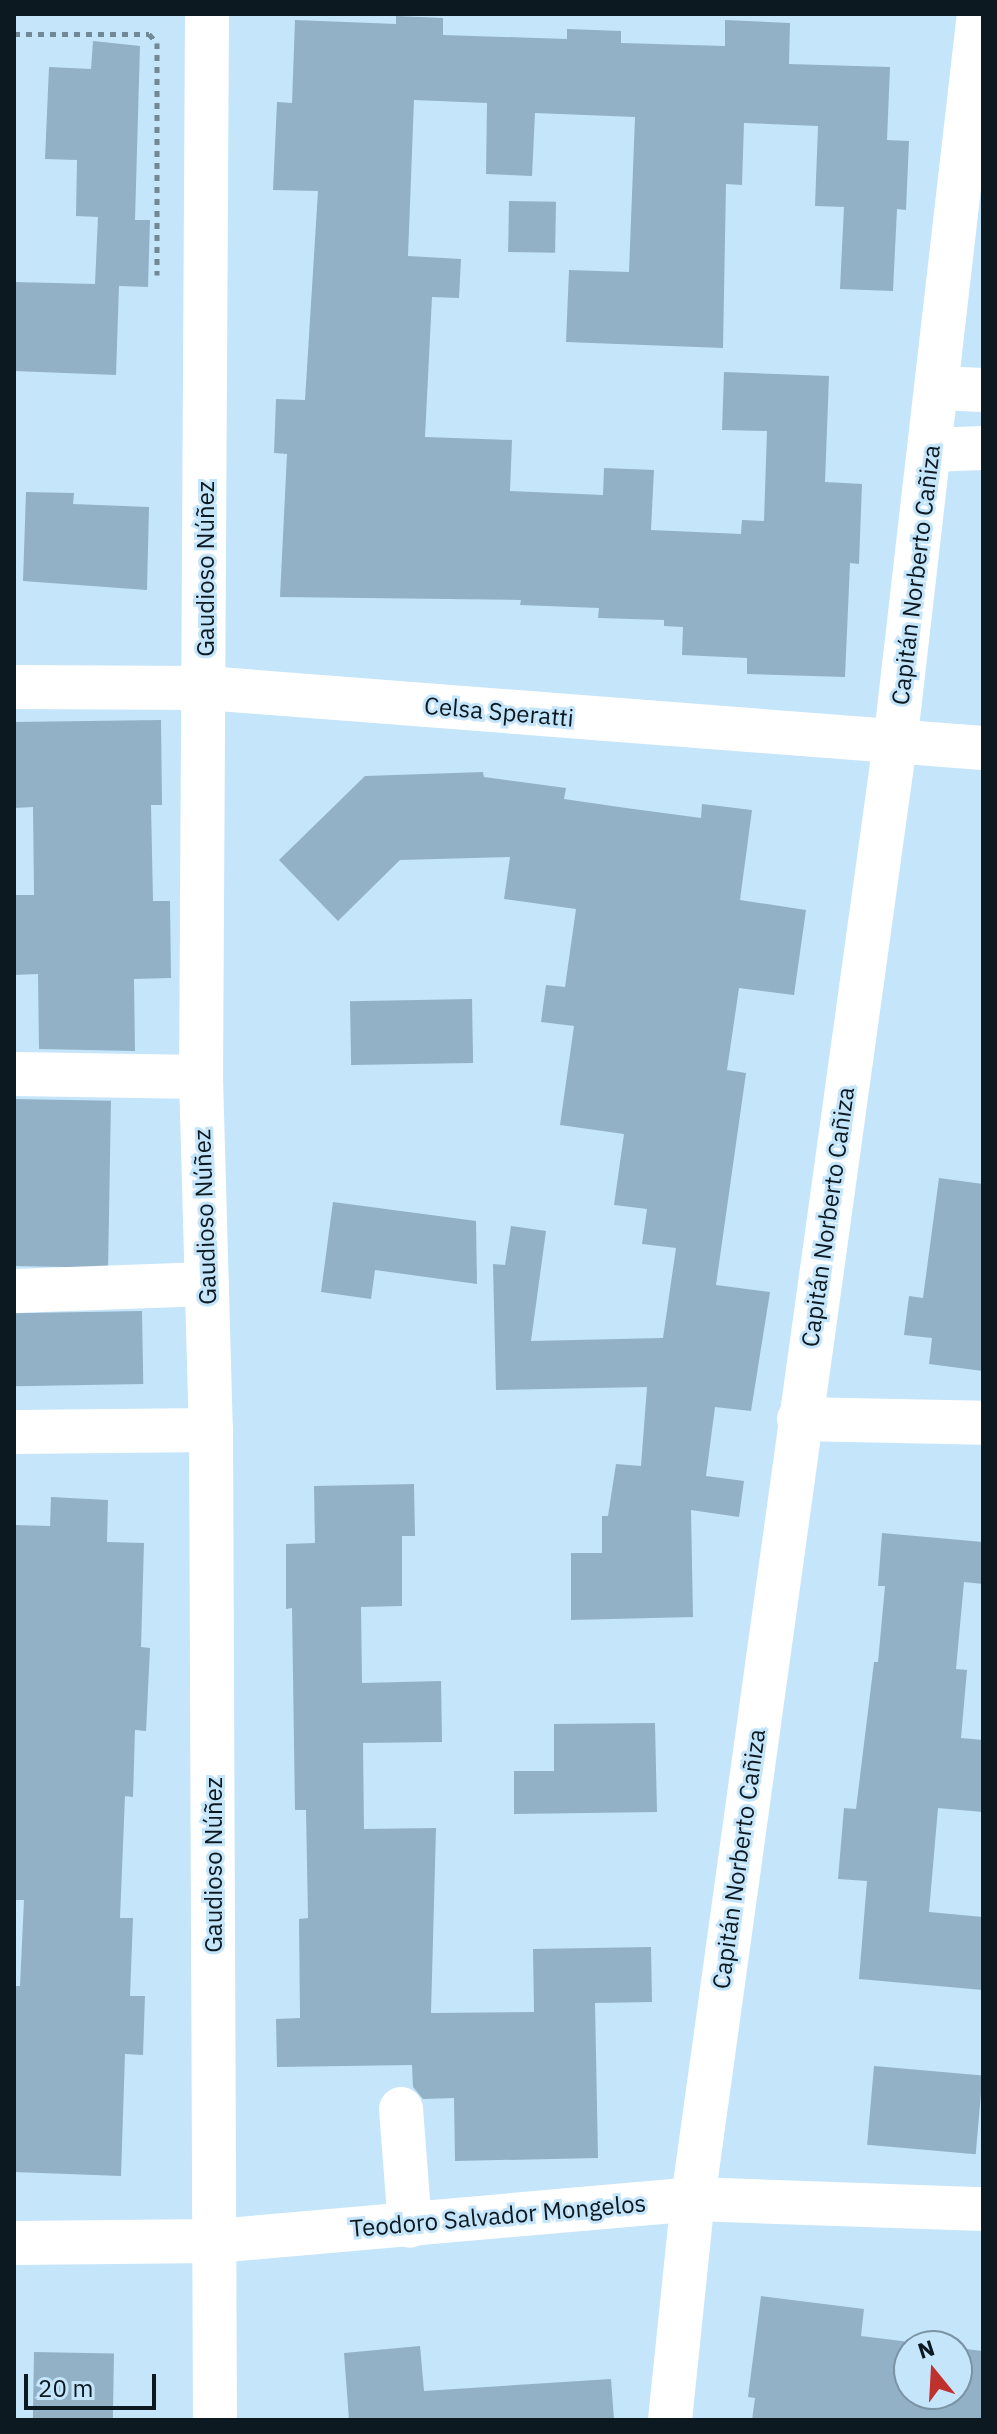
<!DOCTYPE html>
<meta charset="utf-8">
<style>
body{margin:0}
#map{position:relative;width:997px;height:2434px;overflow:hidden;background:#c5e5fb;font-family:"IBM Plex Sans",sans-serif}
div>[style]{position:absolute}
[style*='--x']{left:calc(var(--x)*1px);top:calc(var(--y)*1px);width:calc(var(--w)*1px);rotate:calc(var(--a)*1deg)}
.building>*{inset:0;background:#92b1c6;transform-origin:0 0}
.path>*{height:5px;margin-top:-2.5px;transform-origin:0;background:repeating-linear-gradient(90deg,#718897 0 6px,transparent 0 12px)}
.minor>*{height:44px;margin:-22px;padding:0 22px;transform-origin:22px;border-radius:22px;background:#fff}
span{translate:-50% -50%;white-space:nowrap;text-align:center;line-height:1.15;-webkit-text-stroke:6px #c5e5fb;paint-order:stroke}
.street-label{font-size:24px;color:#0d1920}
.frame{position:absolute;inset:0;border:16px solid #0d1920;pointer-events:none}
.north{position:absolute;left:893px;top:2330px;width:80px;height:80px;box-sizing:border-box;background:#c5e5fb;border:2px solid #7b93a3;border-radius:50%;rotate:342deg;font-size:22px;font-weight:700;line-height:32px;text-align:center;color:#0d1920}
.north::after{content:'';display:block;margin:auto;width:28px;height:36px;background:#bf312d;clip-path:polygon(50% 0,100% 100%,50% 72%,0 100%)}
.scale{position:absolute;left:24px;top:2374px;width:132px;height:36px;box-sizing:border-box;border:4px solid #0d1920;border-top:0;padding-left:10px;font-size:24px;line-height:28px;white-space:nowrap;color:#0d1920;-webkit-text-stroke:6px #c5e5fb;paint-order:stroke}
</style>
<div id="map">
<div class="building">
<i style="clip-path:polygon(396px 16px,443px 18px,443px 35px,567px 39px,567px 29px,621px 31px,621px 43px,725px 46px,725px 20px,790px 23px,789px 64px,890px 67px,887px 140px,909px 141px,906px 210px,897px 209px,893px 291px,840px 289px,844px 207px,815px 206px,818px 126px,744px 123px,742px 185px,726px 184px,723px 348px,566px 342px,569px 270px,629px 272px,635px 117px,535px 113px,532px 176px,486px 174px,487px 103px,414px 100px,408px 256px,461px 259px,459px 298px,432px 297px,425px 437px,512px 440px,510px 491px,603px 495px,604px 468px,654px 470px,651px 530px,741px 534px,742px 520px,764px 521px,767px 431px,722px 430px,724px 372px,829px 376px,825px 482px,862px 484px,859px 564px,850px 563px,845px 677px,747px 674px,747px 658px,682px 655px,683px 627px,664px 626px,664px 620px,598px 618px,599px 608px,520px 605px,521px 600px,280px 597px,287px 454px,274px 453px,276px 399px,305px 400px,318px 191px,273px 190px,277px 102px,292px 103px,295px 20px,396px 24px)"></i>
<i style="clip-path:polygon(93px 41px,140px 46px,135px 220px,150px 220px,148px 287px,119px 286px,116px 375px,14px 371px,14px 282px,95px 284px,98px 217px,76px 216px,77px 160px,45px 159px,49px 67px,91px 69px)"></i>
<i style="left:509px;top:201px;width:47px;height:51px;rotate:1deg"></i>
<i style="clip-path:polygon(26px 492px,74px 493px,73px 504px,149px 507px,147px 590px,23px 581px)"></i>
<i style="clip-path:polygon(161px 720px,162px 805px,151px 805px,153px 901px,170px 901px,171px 978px,134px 979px,135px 1051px,39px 1049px,38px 974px,14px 975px,14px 895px,34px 895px,33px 807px,14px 808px,14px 722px)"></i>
<i style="clip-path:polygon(483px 772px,484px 777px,566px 788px,564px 799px,626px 808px,701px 818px,702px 804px,752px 810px,740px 900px,806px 910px,794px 995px,739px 988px,727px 1070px,746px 1073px,716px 1285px,770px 1292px,751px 1411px,715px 1407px,706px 1476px,744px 1481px,739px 1517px,691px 1510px,693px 1617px,571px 1620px,571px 1553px,602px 1553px,602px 1516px,608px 1516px,616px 1464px,641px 1466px,647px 1387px,496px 1390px,493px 1264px,505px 1265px,511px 1226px,546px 1231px,531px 1341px,663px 1338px,676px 1248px,642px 1244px,647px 1209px,614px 1205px,624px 1134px,560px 1125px,574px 1026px,541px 1022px,546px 985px,565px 987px,576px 909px,504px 899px,510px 857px,400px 860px,338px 921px,279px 860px,365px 776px)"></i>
<i style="left:472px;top:999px;width:64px;height:122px;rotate:89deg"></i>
<i style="left:14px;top:1099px;width:97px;height:167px;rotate:1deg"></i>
<i style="clip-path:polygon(939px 1178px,983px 1184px,983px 1371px,929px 1364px,932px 1338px,904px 1335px,909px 1296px,923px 1298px)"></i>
<i style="clip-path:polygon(333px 1202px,476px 1221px,477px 1284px,375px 1270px,371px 1299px,321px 1292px)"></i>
<i style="left:142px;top:1311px;width:73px;height:128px;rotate:89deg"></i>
<i style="clip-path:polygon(414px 1484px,415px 1536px,402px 1536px,402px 1606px,361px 1607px,362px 1683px,441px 1681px,442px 1742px,363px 1743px,364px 1829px,436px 1828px,431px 2013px,534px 2012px,533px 1949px,651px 1947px,652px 2002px,595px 2003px,598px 2158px,455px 2161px,454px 2098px,423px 2099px,413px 2087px,412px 2065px,277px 2067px,276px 2019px,300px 2018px,299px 1919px,308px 1918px,306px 1810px,295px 1810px,292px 1608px,286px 1609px,286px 1544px,315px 1543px,314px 1486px)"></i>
<i style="clip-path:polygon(51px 1497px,108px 1500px,107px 1542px,144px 1543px,141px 1647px,150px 1648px,146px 1731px,135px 1730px,133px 1797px,125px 1796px,120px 1918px,133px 1918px,130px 1996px,145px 1996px,143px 2055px,125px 2054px,121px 2176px,14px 2172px,14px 1986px,20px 1986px,24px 1900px,14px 1900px,14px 1525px,50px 1526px)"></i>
<i style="clip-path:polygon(882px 1533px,983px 1542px,983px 1584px,964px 1582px,956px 1669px,967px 1670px,961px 1738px,983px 1740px,983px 1812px,938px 1808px,929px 1912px,983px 1917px,983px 1990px,859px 1979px,867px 1881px,838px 1879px,844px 1808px,856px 1809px,874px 1662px,878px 1662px,885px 1586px,878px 1586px)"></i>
<i style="clip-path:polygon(655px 1723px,657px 1812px,514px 1814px,514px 1771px,554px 1771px,554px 1724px)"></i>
<i style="left:874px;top:2066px;width:109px;height:79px;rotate:5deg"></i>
<i style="clip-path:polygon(761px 2296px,864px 2309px,861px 2336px,942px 2346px,909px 2346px,909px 2394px,957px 2394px,957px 2348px,983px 2351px,983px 2420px,752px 2420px,755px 2398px,748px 2397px)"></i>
<i style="clip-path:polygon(420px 2346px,424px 2391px,611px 2379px,614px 2420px,349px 2420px,344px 2353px)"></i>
<i style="left:34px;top:2352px;width:80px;height:68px;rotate:1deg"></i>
</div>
<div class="path">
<i style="--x:14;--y:34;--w:135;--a:0"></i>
<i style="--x:149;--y:34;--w:12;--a:48"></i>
<i style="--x:157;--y:43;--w:232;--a:90"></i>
</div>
<div class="minor">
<i style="--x:207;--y:14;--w:1063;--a:90.32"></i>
<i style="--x:201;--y:1077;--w:353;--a:88.4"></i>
<i style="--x:211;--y:1430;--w:990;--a:89.77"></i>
<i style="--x:938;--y:388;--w:45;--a:2.5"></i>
<i style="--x:931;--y:450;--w:52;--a:-2.2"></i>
<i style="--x:14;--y:687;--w:192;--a:0.3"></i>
<i style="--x:206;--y:688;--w:779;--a:4.42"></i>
<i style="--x:14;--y:1074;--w:187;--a:0.9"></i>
<i style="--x:14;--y:1291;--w:193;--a:-2.1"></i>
<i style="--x:799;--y:1419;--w:184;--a:1.2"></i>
<i style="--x:14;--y:1432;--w:197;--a:-0.6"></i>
<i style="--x:401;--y:2109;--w:117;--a:85.6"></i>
<i style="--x:14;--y:2243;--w:202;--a:-0.6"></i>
<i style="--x:216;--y:2241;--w:479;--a:-5"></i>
<i style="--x:693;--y:2199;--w:290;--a:2"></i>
<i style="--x:670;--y:2420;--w:222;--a:-84.1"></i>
<i style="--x:693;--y:2199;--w:1469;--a:-82.1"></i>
<i style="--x:895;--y:744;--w:735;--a:-83.44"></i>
</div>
<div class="street-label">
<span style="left:206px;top:569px;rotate:-90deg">Gaudioso Núñez</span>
<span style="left:916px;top:575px;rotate:-83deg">Capitán Norberto Cañiza</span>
<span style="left:499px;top:712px;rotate:5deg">Celsa Speratti</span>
<span style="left:205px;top:1217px;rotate:-92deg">Gaudioso Núñez</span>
<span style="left:828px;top:1217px;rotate:-82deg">Capitán Norberto Cañiza</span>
<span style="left:739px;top:1859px;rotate:-82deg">Capitán Norberto Cañiza</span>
<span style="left:214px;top:1865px;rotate:-90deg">Gaudioso Núñez</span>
<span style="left:498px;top:2216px;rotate:-5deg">Teodoro Salvador Mongelos</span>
</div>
<div class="frame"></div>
<div class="north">N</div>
<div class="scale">20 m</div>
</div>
